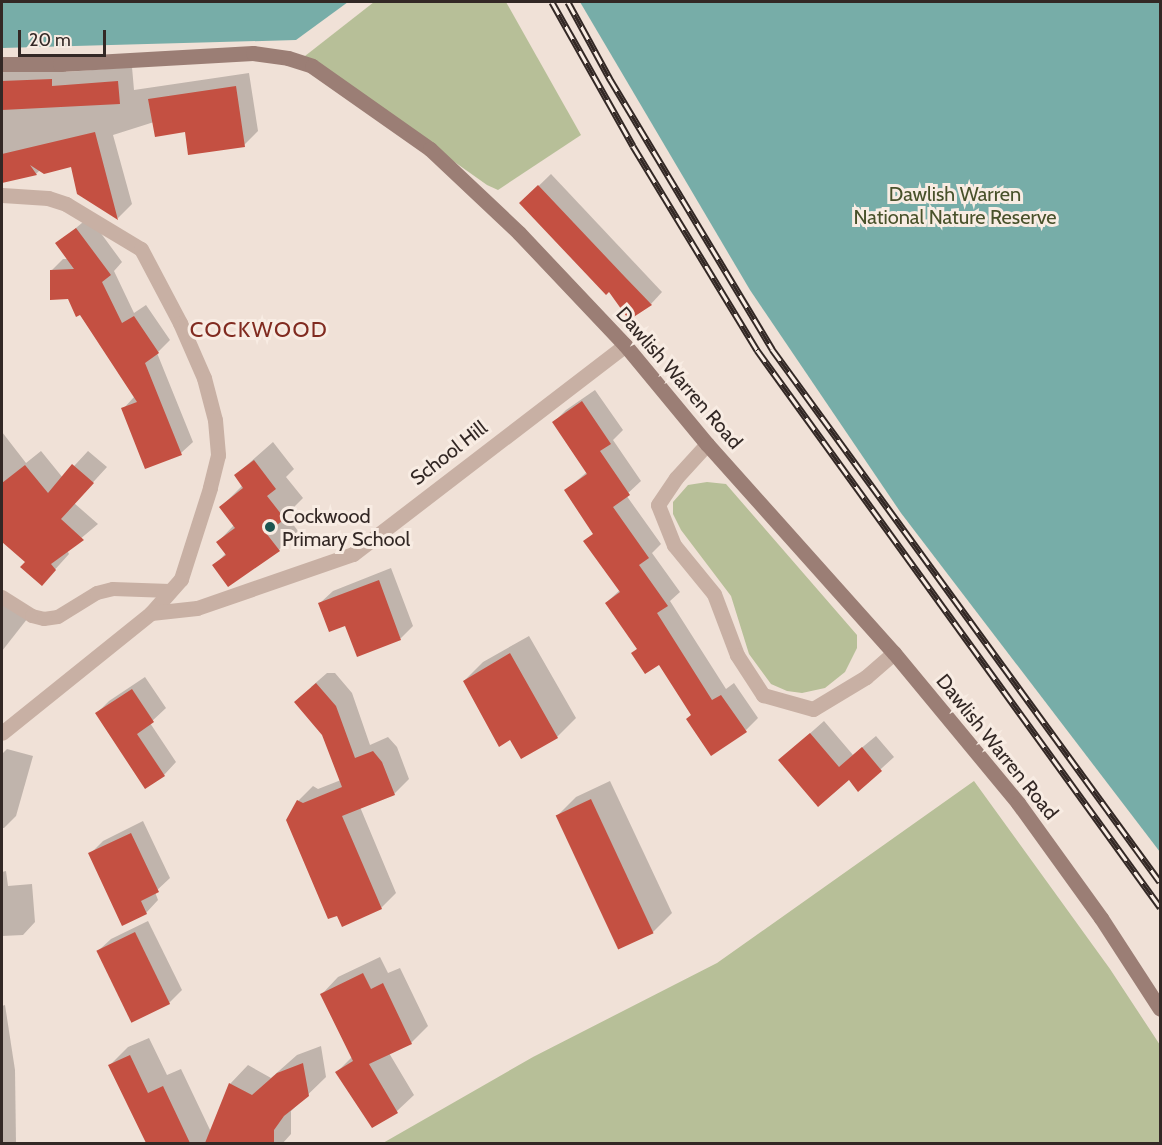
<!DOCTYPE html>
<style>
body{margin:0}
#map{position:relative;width:1162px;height:1145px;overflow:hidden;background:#f0e1d7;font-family:Cabin,sans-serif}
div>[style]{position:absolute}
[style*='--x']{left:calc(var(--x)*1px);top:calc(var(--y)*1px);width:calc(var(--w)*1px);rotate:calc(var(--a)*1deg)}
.green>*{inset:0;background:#b7bf98}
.water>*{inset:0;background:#77ada8}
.shadow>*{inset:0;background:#0003}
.building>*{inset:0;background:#c45042;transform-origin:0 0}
.lane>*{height:14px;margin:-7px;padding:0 7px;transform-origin:7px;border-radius:7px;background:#c8b0a4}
.street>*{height:15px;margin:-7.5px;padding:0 7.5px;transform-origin:7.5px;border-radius:7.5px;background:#c8b0a4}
.secondary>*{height:15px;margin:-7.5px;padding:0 7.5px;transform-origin:7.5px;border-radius:7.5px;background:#9b7e75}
.rail>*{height:7px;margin-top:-3.5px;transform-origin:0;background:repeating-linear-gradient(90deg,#f8ece3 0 14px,#332825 0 28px);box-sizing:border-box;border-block:2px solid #332825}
.dots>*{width:16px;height:16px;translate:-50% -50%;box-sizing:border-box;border:3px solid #f8ece3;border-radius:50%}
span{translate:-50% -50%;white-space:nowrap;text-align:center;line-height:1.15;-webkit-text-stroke:6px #f8ece3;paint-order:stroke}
.park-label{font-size:20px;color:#48512a}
.street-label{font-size:20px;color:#332825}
.poi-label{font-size:20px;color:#332825}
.left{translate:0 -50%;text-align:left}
.quarter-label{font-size:22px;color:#812b20;letter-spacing:1.5px}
.frame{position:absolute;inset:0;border:3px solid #332825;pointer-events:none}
.scale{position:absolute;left:18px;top:30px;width:88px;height:27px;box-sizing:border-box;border:3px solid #332825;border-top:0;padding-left:8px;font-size:18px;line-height:21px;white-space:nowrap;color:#332825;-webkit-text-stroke:4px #f8ece3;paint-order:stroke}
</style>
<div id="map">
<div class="green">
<i style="clip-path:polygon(374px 2px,506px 2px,581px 135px,498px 190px,487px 185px,305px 56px)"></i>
<i style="clip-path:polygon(707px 482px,726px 484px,857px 635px,857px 648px,845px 672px,825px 688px,802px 693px,787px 691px,771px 684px,749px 654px,731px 596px,681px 530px,673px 514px,673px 502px,688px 485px)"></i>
<i style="clip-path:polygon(974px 781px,1110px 969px,1160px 1045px,1160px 1143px,383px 1143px,533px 1057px,717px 963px)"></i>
</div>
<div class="water">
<i style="clip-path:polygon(2px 2px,348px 2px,296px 40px,2px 48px)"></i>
<i style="clip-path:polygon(580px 2px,1160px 2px,1160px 852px,901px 513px,750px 290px)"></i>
</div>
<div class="shadow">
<i style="clip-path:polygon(65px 65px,66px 72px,132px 67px,134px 90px,249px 73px,258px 131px,244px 145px,154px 122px,113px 135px,132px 204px,118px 218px,78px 193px,72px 166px,40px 170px,36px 174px,2px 182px,2px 69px)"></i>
<i style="clip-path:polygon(551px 174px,662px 292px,651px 304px,521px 203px)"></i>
<i style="clip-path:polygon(89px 217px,122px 262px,114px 271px,134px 313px,146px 305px,170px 340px,157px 353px,193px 442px,181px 453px,123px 409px,135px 396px,51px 271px,63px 259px,68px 259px,57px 244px)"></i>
<i style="clip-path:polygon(595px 390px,623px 430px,613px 440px,641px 481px,626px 495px,661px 544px,652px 553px,680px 592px,670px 601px,726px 689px,734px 683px,758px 718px,746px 730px,692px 714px,660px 663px,633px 653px,638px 648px,606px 603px,620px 590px,594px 533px,566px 490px,587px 472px,554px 422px,566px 410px)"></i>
<i style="clip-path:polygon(2px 432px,26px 463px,41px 451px,63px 478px,88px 451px,107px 467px,74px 503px,98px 524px,67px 550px,69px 554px,42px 584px,27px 562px,2px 540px)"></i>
<i style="clip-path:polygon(273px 442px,294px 469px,286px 477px,303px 498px,286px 515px,298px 531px,279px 550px,214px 566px,226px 553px,218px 542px,234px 525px,221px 507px,243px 485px,239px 472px)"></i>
<i style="clip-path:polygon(391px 568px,413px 626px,401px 638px,358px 655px,346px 624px,320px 603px,333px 591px)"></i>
<i style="clip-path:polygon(2px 591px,31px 614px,2px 651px)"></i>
<i style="clip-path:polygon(529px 636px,576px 718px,557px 737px,522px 757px,511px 738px,464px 681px,483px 662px)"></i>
<i style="clip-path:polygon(327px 673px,335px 673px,352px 693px,370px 745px,388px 737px,397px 747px,409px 779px,394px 794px,360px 807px,396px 893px,381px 908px,298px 801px,313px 786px,318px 789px,341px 780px,311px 687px)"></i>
<i style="clip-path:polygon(145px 677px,166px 708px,150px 723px,176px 762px,164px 775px,97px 713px,109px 701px)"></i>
<i style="clip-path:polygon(824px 721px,853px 755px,876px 736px,894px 757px,859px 789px,849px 778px,780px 760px)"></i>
<i style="clip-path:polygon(7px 749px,33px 756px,16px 816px,4px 828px,2px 828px,2px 754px)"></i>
<i style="clip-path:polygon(610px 781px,672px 913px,653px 932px,620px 948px,557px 816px,576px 797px)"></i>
<i style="clip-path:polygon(143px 821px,170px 878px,155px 892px,158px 900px,146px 913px,90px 854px,103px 841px)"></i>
<i style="clip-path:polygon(6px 871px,8px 886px,32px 884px,35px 922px,23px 935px,2px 936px,2px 872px)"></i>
<i style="clip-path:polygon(148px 921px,182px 990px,169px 1003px,98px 951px,111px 939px)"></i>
<i style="clip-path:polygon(380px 957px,388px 973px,400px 968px,428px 1026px,411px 1043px,389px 1053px,414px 1095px,397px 1111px,373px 1126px,337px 1072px,352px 1057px,322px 994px,338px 977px)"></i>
<i style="clip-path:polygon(5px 1005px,15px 1070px,16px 1144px,2px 1144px,2px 1006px)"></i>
<i style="clip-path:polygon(149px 1038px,167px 1075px,181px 1069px,211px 1132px,230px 1084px,248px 1065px,271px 1078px,297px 1055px,321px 1046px,326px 1077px,291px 1111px,291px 1134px,282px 1144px,148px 1144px,110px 1065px,128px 1047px)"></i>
</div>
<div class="building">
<i style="clip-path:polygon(52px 79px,52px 86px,118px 81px,120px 104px,2px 110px,2px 81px)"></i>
<i style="clip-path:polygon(236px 86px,245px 147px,188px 155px,185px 132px,155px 137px,148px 99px)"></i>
<i style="clip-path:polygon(95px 132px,118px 220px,77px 194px,71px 167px,44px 174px,30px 165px,37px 175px,2px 183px,2px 154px)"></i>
<i style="clip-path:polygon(538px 185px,625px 277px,652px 305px,629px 320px,609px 292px,606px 295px,519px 203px)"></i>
<i style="clip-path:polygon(76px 228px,111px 275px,102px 282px,122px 323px,134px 316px,159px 353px,145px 363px,182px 455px,145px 469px,121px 408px,137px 402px,80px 315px,76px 317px,68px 299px,50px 300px,50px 270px,74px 269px,55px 243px)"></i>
<i style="clip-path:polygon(582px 401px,611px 444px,600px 451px,630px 495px,613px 507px,649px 558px,639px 565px,668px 606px,657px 613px,712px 700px,721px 695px,747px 732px,711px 756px,686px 719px,691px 715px,659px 665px,645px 674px,631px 653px,637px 649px,605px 603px,620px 592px,583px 541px,593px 534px,564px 490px,587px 474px,552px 422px)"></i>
<i style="clip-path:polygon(254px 460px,276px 489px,267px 496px,285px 519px,266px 533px,280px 551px,228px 587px,212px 565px,226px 555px,216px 542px,235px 528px,219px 507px,243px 488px,234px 475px)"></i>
<i style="clip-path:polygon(72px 464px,94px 483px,61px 519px,84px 540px,51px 564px,56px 570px,42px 586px,20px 567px,25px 562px,2px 542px,2px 483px,25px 465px,48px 493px)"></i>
<i style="clip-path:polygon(379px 580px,401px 640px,357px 657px,345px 626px,329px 632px,318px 603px)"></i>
<i style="clip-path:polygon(510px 653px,558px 738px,521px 759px,510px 740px,499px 747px,463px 681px)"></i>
<i style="clip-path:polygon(316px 683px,336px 706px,355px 758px,373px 751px,382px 762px,395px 795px,342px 816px,382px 909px,342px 927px,337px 916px,328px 919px,286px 820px,297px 800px,303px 803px,342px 787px,322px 735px,294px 702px)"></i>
<i style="clip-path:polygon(132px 689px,154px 722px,137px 734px,165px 776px,145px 789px,95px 713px)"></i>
<i style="clip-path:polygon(810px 733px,839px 767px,862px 747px,882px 771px,858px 792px,849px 780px,818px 807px,778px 760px)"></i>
<i style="left:591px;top:799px;width:148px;height:39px;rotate:65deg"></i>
<i style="clip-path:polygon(131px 833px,159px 892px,141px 901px,147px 914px,122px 926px,88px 853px)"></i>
<i style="left:135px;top:932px;width:80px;height:43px;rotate:64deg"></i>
<i style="clip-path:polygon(363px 973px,371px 989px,383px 983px,412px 1044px,369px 1064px,398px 1113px,372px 1128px,335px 1072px,353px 1061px,320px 994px)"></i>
<i style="clip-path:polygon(130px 1055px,148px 1093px,163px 1086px,190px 1143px,146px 1143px,108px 1065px)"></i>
<i style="clip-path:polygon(303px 1063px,309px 1096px,284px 1116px,274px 1130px,274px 1143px,205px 1143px,229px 1083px,252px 1095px,277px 1073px)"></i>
</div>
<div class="lane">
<i style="--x:2;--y:597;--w:36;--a:32"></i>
<i style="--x:32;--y:616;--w:12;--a:14"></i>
<i style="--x:44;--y:619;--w:14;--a:-8"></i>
<i style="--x:58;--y:617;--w:46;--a:-31.6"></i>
<i style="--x:97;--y:593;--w:16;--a:-14"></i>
<i style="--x:113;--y:589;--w:57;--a:2"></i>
</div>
<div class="street">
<i style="--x:2;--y:195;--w:46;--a:3.7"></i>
<i style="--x:48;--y:198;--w:19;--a:18"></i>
<i style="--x:66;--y:204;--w:87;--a:31"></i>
<i style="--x:141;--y:249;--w:84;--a:62.2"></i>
<i style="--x:180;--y:323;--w:60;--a:66.4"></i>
<i style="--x:204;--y:378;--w:43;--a:75.3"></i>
<i style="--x:215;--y:420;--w:35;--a:85"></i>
<i style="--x:218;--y:455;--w:34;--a:104"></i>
<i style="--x:210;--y:488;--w:96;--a:107.7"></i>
<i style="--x:181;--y:579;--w:45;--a:131.4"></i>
<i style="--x:151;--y:613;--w:191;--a:141.2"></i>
<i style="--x:707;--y:444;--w:46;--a:132.4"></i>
<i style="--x:676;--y:478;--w:32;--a:124"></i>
<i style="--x:658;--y:505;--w:43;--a:68.2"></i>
<i style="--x:674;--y:545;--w:63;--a:50.8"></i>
<i style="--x:714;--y:594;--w:65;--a:69.3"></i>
<i style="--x:737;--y:655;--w:48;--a:57"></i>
<i style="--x:763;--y:695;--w:52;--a:15.6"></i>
<i style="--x:813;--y:709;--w:62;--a:-31.1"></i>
<i style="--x:866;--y:677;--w:37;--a:-41"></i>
<i style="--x:151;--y:613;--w:46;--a:-6.2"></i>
<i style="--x:197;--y:608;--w:165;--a:-19.1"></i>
<i style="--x:353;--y:554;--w:343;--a:-37.5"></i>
</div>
<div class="secondary">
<i style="--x:2;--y:64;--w:58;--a:0"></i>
<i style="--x:60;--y:64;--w:193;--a:-3.3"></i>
<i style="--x:253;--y:53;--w:35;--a:8"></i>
<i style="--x:288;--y:58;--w:25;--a:18"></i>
<i style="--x:312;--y:66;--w:144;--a:35.1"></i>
<i style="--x:430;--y:149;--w:122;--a:43.3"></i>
<i style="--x:519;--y:233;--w:154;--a:46.6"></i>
<i style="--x:625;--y:345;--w:129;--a:50.4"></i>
<i style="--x:707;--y:444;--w:280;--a:48.2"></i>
<i style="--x:894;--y:653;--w:195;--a:50.4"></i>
<i style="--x:1018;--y:803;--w:142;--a:54.2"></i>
<i style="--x:1101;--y:918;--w:108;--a:57"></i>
</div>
<div class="rail">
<i style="--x:552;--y:2;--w:165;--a:60.6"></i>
<i style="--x:633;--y:146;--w:239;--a:58.7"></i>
<i style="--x:757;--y:350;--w:688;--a:54.11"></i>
<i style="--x:568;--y:2;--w:88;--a:61.4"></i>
<i style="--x:610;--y:79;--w:315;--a:59"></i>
<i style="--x:772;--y:349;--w:659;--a:53.95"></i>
</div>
<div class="dots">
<i style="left:270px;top:527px;background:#1c5450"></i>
</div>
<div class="park-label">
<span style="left:955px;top:206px">Dawlish Warren<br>National Nature Reserve</span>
</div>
<div class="street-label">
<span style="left:679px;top:378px;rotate:49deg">Dawlish Warren Road</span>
<span style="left:449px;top:453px;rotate:-38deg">School Hill</span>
<span style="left:997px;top:747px;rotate:51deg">Dawlish Warren Road</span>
</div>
<div class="poi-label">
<span class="left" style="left:282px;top:528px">Cockwood<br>Primary School</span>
</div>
<div class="quarter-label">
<span style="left:259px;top:330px">COCKWOOD</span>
</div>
<div class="frame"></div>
<div class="scale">20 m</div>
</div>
